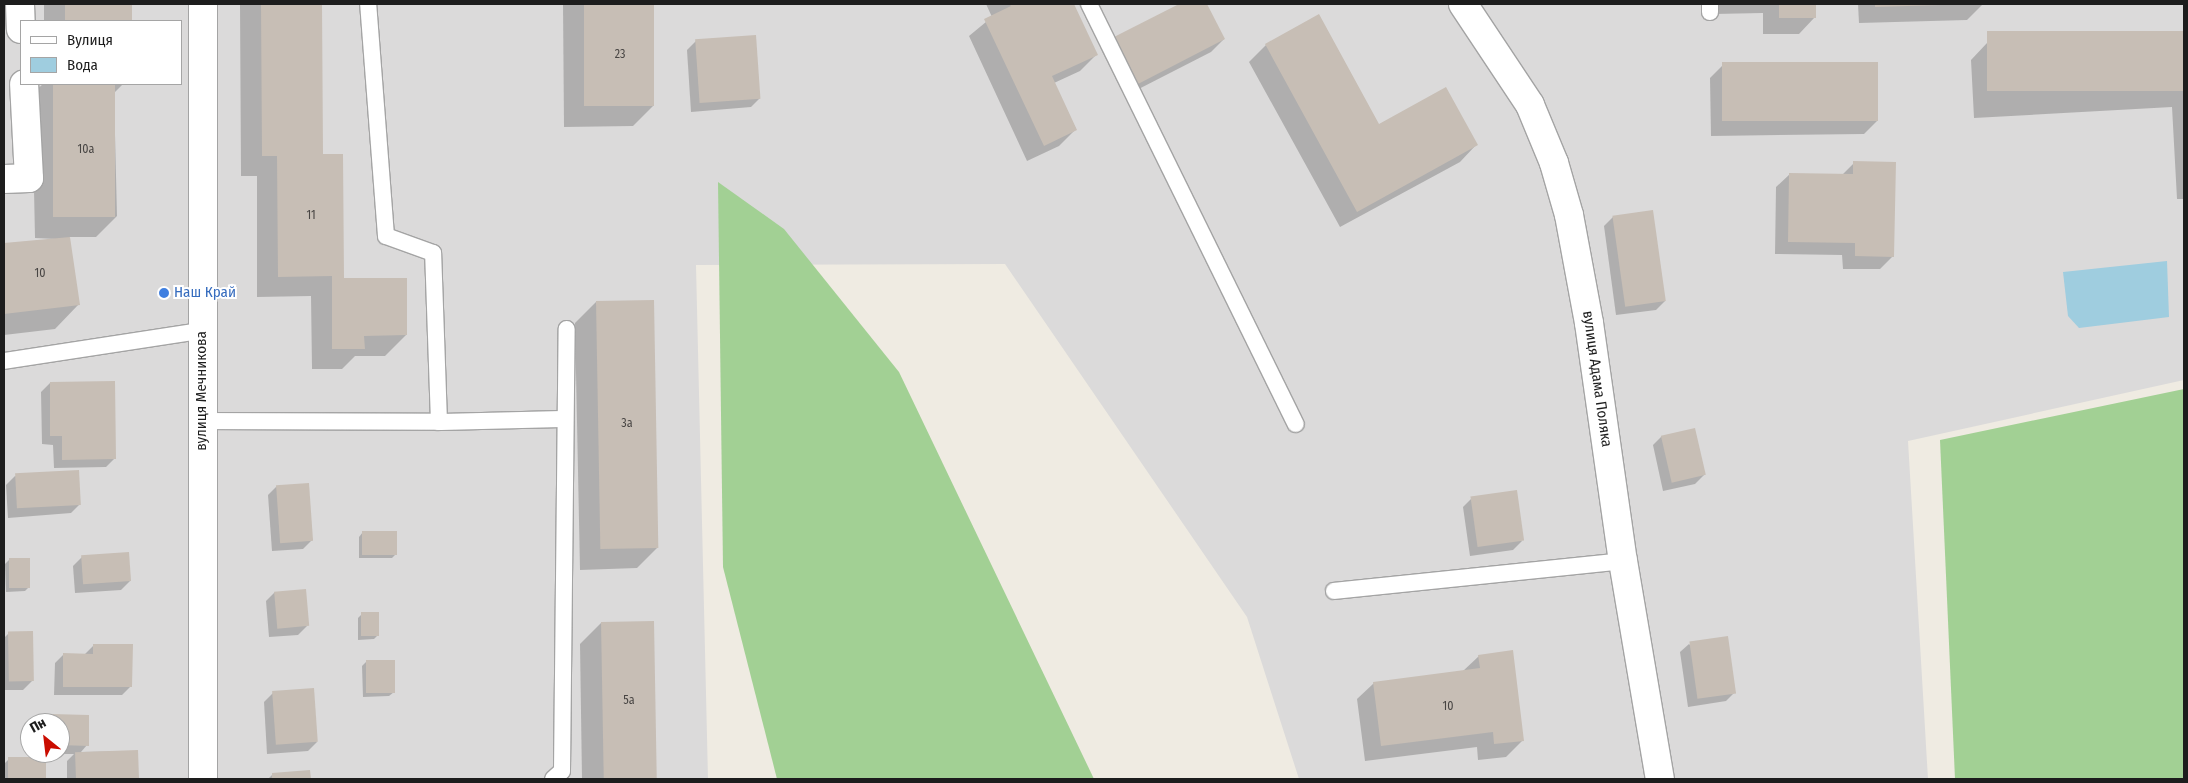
<!DOCTYPE html>
<meta charset="utf-8">
<style>
body{margin:0}
#map{position:relative;width:2188px;height:783px;overflow:hidden;background:#efebe2;font-family:"Fira Sans Condensed",sans-serif}
div>[style]{position:absolute}
[style*='--x']{left:calc(var(--x)*1px);top:calc(var(--y)*1px);width:calc(var(--w)*1px);rotate:calc(var(--a)*1deg)}
.residential>*{inset:0;background:#dbdada}
.forest>*{inset:0;background:#a2d094}
.water>*{inset:0;background:#9fcddf}
.shadow>*{inset:0;background:#0003;transform-origin:0 0}
.building>*{inset:0;background:#c7beb5;transform-origin:0 0}
.roads{filter:drop-shadow(1px 0 #a4a4a4) drop-shadow(-1px 0 #a4a4a4) drop-shadow(0 1px #a4a4a4) drop-shadow(0 -1px #a4a4a4)}
.lane>*{height:16px;margin:-8px;padding:0 8px;transform-origin:8px;border-radius:8px;background:#fff}
.street>*{height:28px;margin:-14px;padding:0 14px;transform-origin:14px;border-radius:14px;background:#fff}
.dots>*{width:14px;height:14px;translate:-50% -50%;box-sizing:border-box;border:2px solid #fff;border-radius:50%}
span{translate:-50% -50%;white-space:nowrap;text-align:center;line-height:1.15;-webkit-text-stroke:4px #fff;paint-order:stroke}
.number-label{font-size:12px;color:#484543}
.number-label span{-webkit-text-stroke-width:0}
.shop-label{font-size:15px;color:#366cbe}
.left{translate:0 -50%;text-align:left}
.street-label{font-size:15px;color:#1d1d1d}
.frame{position:absolute;inset:0;border:5px solid #1d1d1d;pointer-events:none}
.legend{position:absolute;left:20px;top:20px;width:162px;height:65px;box-sizing:border-box;background:#fff;border:1px solid #a5a5a5;margin:0;padding:6px 9px;list-style:none;font-size:15px;color:#1d1d1d}
.legend li{display:flex;align-items:center;gap:10px;height:25px}
.legend b{width:25px;border:1px solid #a5a5a5}
.north{position:absolute;left:20px;top:713px;width:50px;height:50px;box-sizing:border-box;background:#fff;border:1px solid #a5a5a5;border-radius:50%;rotate:331deg;font-size:14px;font-weight:700;line-height:20px;text-align:center;color:#1d1d1d}
.north::after{content:'';display:block;margin:auto;width:18px;height:22px;background:#ca0c00;clip-path:polygon(50% 0,100% 100%,50% 72%,0 100%)}
</style>
<div id="map">
<div class="residential">
<i style="clip-path:polygon(evenodd,4px 4px,2184px 4px,2184px 380px,1908px 441px,1928px 779px,1299px 779px,1247px 617px,1005px 264px,696px 265px,708px 779px,4px 779px,4px 4px,21px 21px,181px 21px,181px 84px,21px 84px,21px 21px,4px 4px,30px 723px,60px 723px,60px 753px,30px 753px,30px 723px)"></i>
</div>
<div class="forest">
<i style="clip-path:polygon(718px 182px,784px 229px,899px 372px,1094px 779px,777px 779px,723px 567px)"></i>
<i style="clip-path:polygon(2184px 389px,2184px 779px,1955px 779px,1940px 440px)"></i>
</div>
<div class="water">
<i style="clip-path:polygon(2167px 261px,2169px 317px,2079px 328px,2068px 316px,2063px 272px)"></i>
</div>
<div class="shadow">
<i style="left:44px;top:4px;width:86px;height:17px"></i>
<i style="clip-path:polygon(240px 4px,321px 4px,322px 155px,343px 280px,406px 335px,385px 356px,355px 356px,342px 369px,312px 369px,311px 296px,257px 297px,257px 176px,241px 176px)"></i>
<i style="clip-path:polygon(563px 4px,653px 4px,654px 105px,633px 126px,564px 127px)"></i>
<i style="clip-path:polygon(986px 4px,1073px 4px,1096px 55px,1080px 71px,1054px 83px,1076px 129px,1059px 146px,1027px 161px,969px 36px,992px 17px)"></i>
<i style="clip-path:polygon(1182px 4px,1206px 4px,1224px 39px,1211px 52px,1125px 96px,1102px 51px,1115px 38px)"></i>
<i style="clip-path:polygon(1714px 4px,1815px 4px,1815px 17px,1799px 34px,1763px 34px,1763px 13px,1714px 14px)"></i>
<i style="clip-path:polygon(1858px 4px,1983px 4px,1967px 20px,1859px 23px)"></i>
<i style="clip-path:polygon(1318px 16px,1378px 126px,1476px 145px,1460px 162px,1340px 227px,1249px 62px,1266px 45px)"></i>
<i style="clip-path:polygon(2184px 33px,2184px 199px,2177px 199px,2172px 107px,1974px 118px,1971px 60px,1987px 43px)"></i>
<i style="clip-path:polygon(696px 41px,760px 98px,751px 107px,691px 112px,687px 50px)"></i>
<i style="clip-path:polygon(1723px 65px,1877px 121px,1864px 134px,1711px 136px,1710px 78px)"></i>
<i style="clip-path:polygon(43px 84px,123px 84px,114px 93px,117px 216px,96px 237px,69px 237px,79px 304px,55px 329px,4px 335px,4px 244px,56px 239px,35px 238px,32px 94px)"></i>
<i style="clip-path:polygon(1854px 163px,1893px 256px,1880px 269px,1843px 269px,1842px 255px,1775px 254px,1776px 187px,1790px 174px,1842px 175px)"></i>
<i style="clip-path:polygon(1613px 217px,1665px 301px,1656px 310px,1616px 315px,1604px 226px)"></i>
<i style="clip-path:polygon(596px 302px,658px 547px,637px 568px,580px 570px,575px 323px)"></i>
<i style="clip-path:polygon(50px 383px,115px 458px,106px 467px,54px 468px,53px 445px,42px 444px,41px 392px)"></i>
<i style="clip-path:polygon(1662px 436px,1704px 475px,1695px 484px,1663px 491px,1653px 445px)"></i>
<i style="clip-path:polygon(15px 476px,80px 504px,71px 513px,8px 518px,6px 485px)"></i>
<i style="clip-path:polygon(277px 486px,312px 540px,303px 549px,272px 551px,268px 495px)"></i>
<i style="clip-path:polygon(1472px 498px,1522px 541px,1513px 550px,1470px 556px,1463px 507px)"></i>
<i style="clip-path:polygon(363px 532px,397px 553px,392px 558px,359px 558px,359px 537px)"></i>
<i style="clip-path:polygon(82px 557px,130px 581px,121px 590px,75px 593px,73px 566px)"></i>
<i style="clip-path:polygon(9px 560px,29px 587px,25px 591px,6px 592px,5px 564px)"></i>
<i style="clip-path:polygon(275px 592px,307px 626px,298px 635px,269px 637px,266px 601px)"></i>
<i style="clip-path:polygon(362px 614px,378px 635px,374px 639px,358px 640px,358px 618px)"></i>
<i style="clip-path:polygon(601px 623px,653px 623px,656px 779px,582px 779px,580px 644px)"></i>
<i style="clip-path:polygon(9px 633px,32px 681px,23px 690px,4px 690px,4px 638px)"></i>
<i style="clip-path:polygon(1689px 644px,1735px 692px,1726px 701px,1688px 707px,1680px 652px)"></i>
<i style="clip-path:polygon(94px 645px,131px 686px,122px 695px,54px 695px,55px 663px,64px 654px,85px 654px)"></i>
<i style="clip-path:polygon(1479px 656px,1523px 740px,1506px 757px,1478px 760px,1477px 747px,1365px 761px,1357px 699px,1374px 683px,1463px 671px)"></i>
<i style="clip-path:polygon(366px 662px,394px 692px,389px 696px,363px 697px,362px 666px)"></i>
<i style="clip-path:polygon(273px 693px,317px 742px,308px 751px,267px 754px,264px 702px)"></i>
<i style="clip-path:polygon(51px 716px,87px 745px,81px 752px,137px 751px,138px 779px,67px 779px,67px 761px,74px 754px,42px 754px,60px 753px,60px 723px,44px 723px)"></i>
<i style="clip-path:polygon(45px 758px,45px 779px,4px 779px,4px 764px,9px 759px)"></i>
<i style="clip-path:polygon(309px 771px,310px 779px,268px 779px,273px 774px)"></i>
</div>
<div class="building">
<i style="left:65px;top:4px;width:67px;height:17px"></i>
<i style="clip-path:polygon(261px 4px,322px 4px,323px 154px,343px 154px,344px 278px,407px 278px,407px 335px,364px 336px,365px 349px,332px 349px,332px 276px,278px 277px,277px 156px,262px 156px)"></i>
<i style="left:584px;top:4px;width:70px;height:102px"></i>
<i style="clip-path:polygon(1009px 4px,1074px 4px,1098px 55px,1052px 76px,1077px 130px,1044px 146px,984px 19px,1011px 6px)"></i>
<i style="clip-path:polygon(1179px 4px,1207px 4px,1225px 39px,1138px 84px,1114px 37px)"></i>
<i style="left:1779px;top:4px;width:37px;height:14px"></i>
<i style="clip-path:polygon(1875px 4px,1941px 4px,1941px 5px,1875px 7px)"></i>
<i style="clip-path:polygon(1319px 14px,1379px 124px,1446px 87px,1478px 145px,1357px 212px,1265px 44px)"></i>
<i style="left:2184px;top:31px;width:60px;height:197px;rotate:90deg"></i>
<i style="left:756px;top:35px;width:64px;height:61px;rotate:86deg"></i>
<i style="left:1878px;top:62px;width:59px;height:156px;rotate:90deg"></i>
<i style="left:53px;top:84px;width:62px;height:133px"></i>
<i style="clip-path:polygon(1853px 161px,1896px 162px,1894px 257px,1855px 256px,1855px 243px,1788px 242px,1789px 173px,1853px 174px)"></i>
<i style="left:1653px;top:210px;width:92px;height:41px;rotate:82deg"></i>
<i style="clip-path:polygon(70px 237px,80px 305px,4px 314px,4px 243px)"></i>
<i style="left:654px;top:300px;width:248px;height:58px;rotate:89deg"></i>
<i style="clip-path:polygon(115px 381px,116px 459px,62px 460px,62px 436px,50px 436px,50px 382px)"></i>
<i style="left:1695px;top:428px;width:48px;height:35px;rotate:77deg"></i>
<i style="left:79px;top:470px;width:35px;height:64px;rotate:87deg"></i>
<i style="left:309px;top:483px;width:58px;height:33px;rotate:86deg"></i>
<i style="left:1517px;top:490px;width:51px;height:47px;rotate:82deg"></i>
<i style="left:362px;top:531px;width:35px;height:24px"></i>
<i style="left:129px;top:552px;width:29px;height:48px;rotate:86deg"></i>
<i style="left:9px;top:558px;width:21px;height:30px"></i>
<i style="left:306px;top:589px;width:37px;height:32px;rotate:85deg"></i>
<i style="left:361px;top:612px;width:18px;height:24px"></i>
<i style="left:654px;top:621px;width:158px;height:53px;rotate:89deg"></i>
<i style="left:33px;top:631px;width:50px;height:25px;rotate:89deg"></i>
<i style="left:1728px;top:636px;width:58px;height:39px;rotate:82deg"></i>
<i style="clip-path:polygon(93px 644px,133px 644px,132px 687px,63px 687px,63px 653px,93px 654px)"></i>
<i style="clip-path:polygon(1513px 650px,1524px 741px,1494px 744px,1493px 732px,1381px 746px,1373px 682px,1480px 668px,1478px 655px)"></i>
<i style="left:366px;top:660px;width:29px;height:33px"></i>
<i style="left:314px;top:688px;width:54px;height:42px;rotate:86deg"></i>
<i style="clip-path:polygon(51px 714px,89px 715px,89px 746px,60px 745px,60px 723px,51px 723px)"></i>
<i style="left:138px;top:750px;width:29px;height:63px;rotate:88deg"></i>
<i style="left:46px;top:757px;width:22px;height:38px;rotate:90deg"></i>
<i style="clip-path:polygon(310px 770px,311px 779px,272px 779px,272px 773px)"></i>
</div>
<div class="roads">
<div class="lane">
<i style="--x:1089;--y:4;--w:468;--a:63.8"></i>
<i style="--x:1710;--y:12;--w:8;--a:-90"></i>
<i style="--x:4;--y:361;--w:199;--a:-8.7"></i>
<i style="--x:202;--y:421;--w:237;--a:0.2"></i>
<i style="--x:439;--y:422;--w:169;--a:-92"></i>
<i style="--x:433;--y:253;--w:50;--a:-160.1"></i>
<i style="--x:386;--y:236;--w:233;--a:-94.4"></i>
<i style="--x:439;--y:422;--w:125;--a:-1.4"></i>
<i style="--x:1334;--y:591;--w:291;--a:-5.9"></i>
<i style="--x:553;--y:779;--w:12;--a:-42"></i>
<i style="--x:562;--y:771;--w:442;--a:-89.4"></i>
</div>
<div class="street">
<i style="--x:20;--y:4;--w:25;--a:88"></i>
<i style="--x:203;--y:4;--w:775;--a:90"></i>
<i style="--x:1463;--y:4;--w:121;--a:56.4"></i>
<i style="--x:1530;--y:105;--w:63;--a:67.5"></i>
<i style="--x:1554;--y:163;--w:54;--a:73.9"></i>
<i style="--x:1569;--y:215;--w:110;--a:79.5"></i>
<i style="--x:1589;--y:323;--w:240;--a:81.9"></i>
<i style="--x:1623;--y:561;--w:221;--a:80.4"></i>
<i style="--x:4;--y:179;--w:25;--a:-2"></i>
<i style="--x:29;--y:178;--w:94;--a:-93"></i>
</div>
</div>
<div class="dots">
<i style="left:164px;top:293px;background:#3f7fe0"></i>
</div>
<div class="number-label">
<span style="left:620px;top:55px">23</span>
<span style="left:86px;top:150px">10а</span>
<span style="left:311px;top:216px">11</span>
<span style="left:40px;top:274px">10</span>
<span style="left:627px;top:424px">3а</span>
<span style="left:629px;top:701px">5а</span>
<span style="left:1448px;top:707px">10</span>
</div>
<div class="shop-label">
<span class="left" style="left:174px;top:293px">Наш Край</span>
</div>
<div class="street-label">
<span style="left:1597px;top:379px;rotate:82deg">вулиця Адама Поляка</span>
<span style="left:202px;top:391px;rotate:-90deg">вулиця Мечникова</span>
</div>
<div class="frame"></div>
<ul class="legend">
<li><b style="height:6px;background:#fff"></b>Вулиця</li>
<li><b style="height:14px;background:#9fcddf"></b>Вода</li>
</ul>
<div class="north">Пн</div>
</div>
